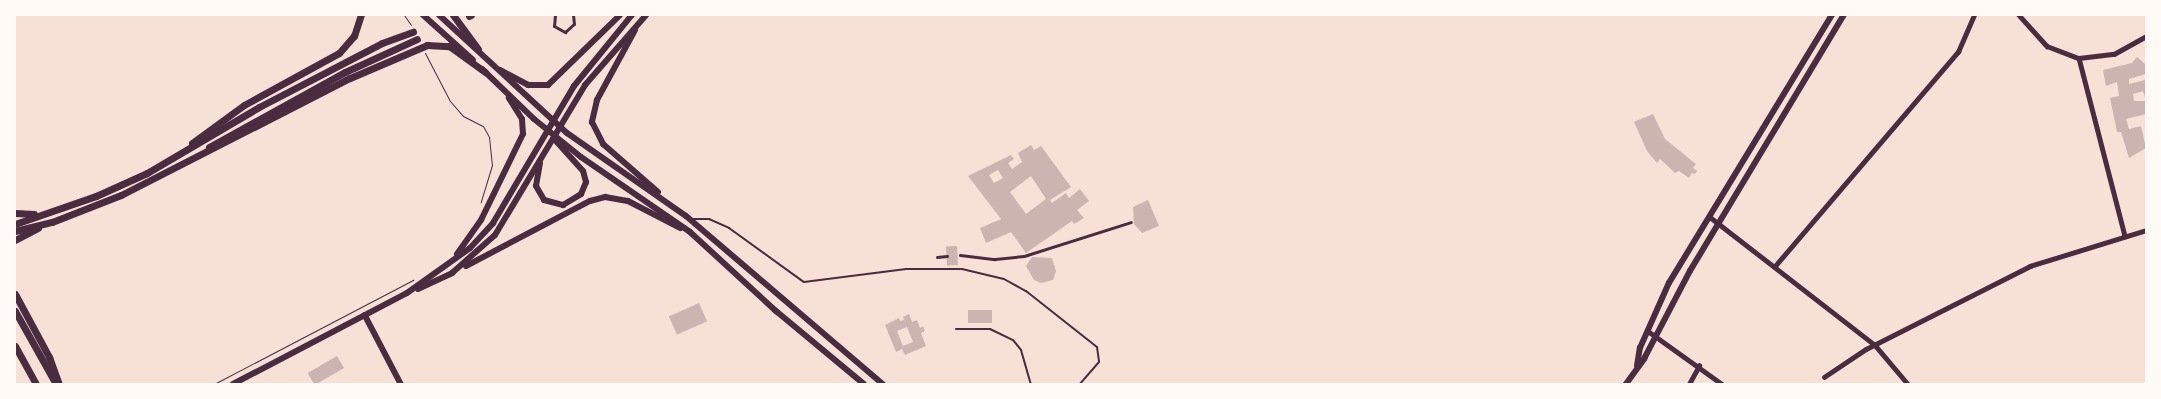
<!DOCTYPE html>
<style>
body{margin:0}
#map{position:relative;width:2161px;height:399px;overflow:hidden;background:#f7e1d7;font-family:"Alegreya Sans",sans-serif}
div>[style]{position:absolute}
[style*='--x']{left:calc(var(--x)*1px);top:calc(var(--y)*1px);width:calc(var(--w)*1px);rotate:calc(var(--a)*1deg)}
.building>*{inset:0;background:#ccb4b1;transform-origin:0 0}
.path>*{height:1px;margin:-0.5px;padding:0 0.5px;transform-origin:0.5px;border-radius:0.5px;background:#4a2c40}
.service>*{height:2px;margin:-1px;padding:0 1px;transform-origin:1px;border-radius:1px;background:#4a2c40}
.pedestrian>*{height:3px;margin:-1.5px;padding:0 1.5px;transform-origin:1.5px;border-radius:1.5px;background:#4a2c40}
.minor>*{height:4.5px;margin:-2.25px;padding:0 2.25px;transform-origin:2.25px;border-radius:2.25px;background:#4a2c40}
.tertiary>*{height:5.5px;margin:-2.75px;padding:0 2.75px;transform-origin:2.75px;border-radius:2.75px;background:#4a2c40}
.secondary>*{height:6px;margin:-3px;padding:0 3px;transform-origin:3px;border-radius:3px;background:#4a2c40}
.trunk>*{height:7px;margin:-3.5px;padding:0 3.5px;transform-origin:3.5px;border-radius:3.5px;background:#4a2c40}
span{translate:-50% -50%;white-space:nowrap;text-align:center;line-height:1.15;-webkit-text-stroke:4px #fffaf5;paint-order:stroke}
.frame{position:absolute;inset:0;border:16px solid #fffaf5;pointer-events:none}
</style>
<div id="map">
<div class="building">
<i style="clip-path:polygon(2137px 57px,2146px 65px,2146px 74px,2129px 79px,2129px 84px,2145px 80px,2146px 101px,2143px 91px,2133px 94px,2134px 101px,2146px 101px,2146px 114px,2126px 119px,2129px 129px,2141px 126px,2146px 148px,2129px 158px,2121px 132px,2117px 132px,2110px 98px,2119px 96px,2117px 82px,2106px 86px,2103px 70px,2132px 63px)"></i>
<i style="clip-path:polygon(1653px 114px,1665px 139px,1696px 164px,1693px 168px,1697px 171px,1695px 174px,1692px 173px,1689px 178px,1679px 171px,1675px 173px,1660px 159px,1657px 163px,1647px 151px,1634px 122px)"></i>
<i style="clip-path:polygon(evenodd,1031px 145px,1034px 150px,1041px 146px,1071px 187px,1050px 200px,1052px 203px,1066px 193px,1069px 198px,1080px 189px,1089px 201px,1077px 210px,1084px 218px,1074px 224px,1072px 221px,1026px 253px,1011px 232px,986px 243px,980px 228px,1001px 219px,968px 176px,1011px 155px,1014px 159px,1008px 163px,1012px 169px,1022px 162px,1018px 153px,1031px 145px,998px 170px,1003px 178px,994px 183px,989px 175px,998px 170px,1031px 145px,1031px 176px,1046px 199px,1026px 214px,1010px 192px,1031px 176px)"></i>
<i style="clip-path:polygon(1148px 200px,1159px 226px,1142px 233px,1134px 224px,1133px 207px)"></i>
<i style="left:957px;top:246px;width:19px;height:11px;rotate:87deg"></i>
<i style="clip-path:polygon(1032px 257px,1052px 258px,1056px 271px,1053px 280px,1041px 283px,1034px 280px,1026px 266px)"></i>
<i style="left:699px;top:303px;width:20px;height:33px;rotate:66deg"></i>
<i style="left:992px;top:310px;width:13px;height:24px;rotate:90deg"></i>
<i style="clip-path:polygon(evenodd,909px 314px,912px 322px,917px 320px,920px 328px,923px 326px,925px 331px,921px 333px,926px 346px,905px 355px,902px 349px,896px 352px,885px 325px,899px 318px,900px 321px,904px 320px,903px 317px,909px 314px,907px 327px,913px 342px,903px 346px,897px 331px,907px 327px)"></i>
<i style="left:337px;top:356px;width:14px;height:34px;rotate:60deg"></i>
</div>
<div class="path">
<i style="--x:404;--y:15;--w:12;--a:55"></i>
<i style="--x:425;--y:53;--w:54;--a:62.5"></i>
<i style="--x:450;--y:101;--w:20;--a:49"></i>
<i style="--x:463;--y:116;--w:22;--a:27"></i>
<i style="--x:483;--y:126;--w:13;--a:61"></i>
<i style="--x:489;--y:137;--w:28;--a:84"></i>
<i style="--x:492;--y:165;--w:39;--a:107"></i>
<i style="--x:214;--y:384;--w:225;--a:-27.6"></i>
</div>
<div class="service">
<i style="--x:693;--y:219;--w:16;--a:0"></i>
<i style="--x:709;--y:219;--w:22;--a:24"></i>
<i style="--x:729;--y:228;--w:92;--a:35.8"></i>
<i style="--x:804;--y:282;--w:103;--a:-7.3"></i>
<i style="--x:906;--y:269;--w:56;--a:0"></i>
<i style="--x:962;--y:269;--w:43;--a:13.4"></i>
<i style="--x:1004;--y:279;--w:25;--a:29"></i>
<i style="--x:1026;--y:291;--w:90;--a:38.3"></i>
<i style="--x:1097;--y:347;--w:15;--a:82"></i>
<i style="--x:1099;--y:362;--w:29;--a:131"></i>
<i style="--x:956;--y:329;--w:34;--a:0"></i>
<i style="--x:990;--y:329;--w:25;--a:26"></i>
<i style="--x:1013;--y:340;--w:13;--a:51"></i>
<i style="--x:1021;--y:350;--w:35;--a:74"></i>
</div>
<div class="pedestrian">
<i style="--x:555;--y:15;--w:11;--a:95"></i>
<i style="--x:554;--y:26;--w:13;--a:29"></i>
<i style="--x:565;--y:32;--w:12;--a:-42"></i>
<i style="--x:574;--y:24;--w:9;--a:-96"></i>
<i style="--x:960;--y:255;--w:35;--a:7"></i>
<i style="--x:995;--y:259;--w:29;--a:-6"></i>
<i style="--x:1024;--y:256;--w:112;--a:-17.6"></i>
<i style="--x:937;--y:257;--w:10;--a:-6"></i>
</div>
<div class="minor">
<i style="--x:2019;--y:15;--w:42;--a:47.9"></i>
<i style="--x:2047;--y:46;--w:34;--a:21"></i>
<i style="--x:2079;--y:58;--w:35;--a:-7"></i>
<i style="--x:2114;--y:54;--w:37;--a:-29"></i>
<i style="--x:2079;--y:58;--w:184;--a:75.5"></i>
<i style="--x:1710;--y:217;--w:209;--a:37.8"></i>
<i style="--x:1875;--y:345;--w:51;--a:49.8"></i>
<i style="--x:1775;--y:266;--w:282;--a:-49.5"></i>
<i style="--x:1958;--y:52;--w:40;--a:-66.6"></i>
<i style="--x:1648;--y:331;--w:91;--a:35.6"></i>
<i style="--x:1824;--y:377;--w:50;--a:-33.7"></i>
<i style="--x:1866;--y:349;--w:184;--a:-26.8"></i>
<i style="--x:2030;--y:266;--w:121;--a:-17.2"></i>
<i style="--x:1689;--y:384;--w:21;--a:-61"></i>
</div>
<div class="tertiary">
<i style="--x:365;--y:315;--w:78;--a:62.4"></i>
<i style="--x:1637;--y:366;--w:18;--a:-81"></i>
<i style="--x:1640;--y:348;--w:71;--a:-66"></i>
<i style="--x:1669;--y:283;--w:314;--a:-58.7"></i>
<i style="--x:1626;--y:384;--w:31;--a:-54"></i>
<i style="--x:1644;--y:359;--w:99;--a:-62.4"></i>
<i style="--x:1690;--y:271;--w:299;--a:-59"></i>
</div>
<div class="secondary">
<i style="--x:423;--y:15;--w:67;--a:42"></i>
<i style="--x:439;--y:15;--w:174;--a:42.7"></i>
<i style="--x:567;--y:133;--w:145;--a:34.9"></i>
<i style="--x:686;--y:216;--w:259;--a:40.5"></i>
<i style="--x:635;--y:30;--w:80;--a:118.5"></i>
<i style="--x:597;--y:100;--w:23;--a:103"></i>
<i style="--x:592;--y:122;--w:25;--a:63"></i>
<i style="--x:603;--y:144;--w:73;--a:41.1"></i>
<i style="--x:482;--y:69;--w:72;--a:43.9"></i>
<i style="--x:534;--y:119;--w:60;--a:39"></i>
<i style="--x:581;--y:157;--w:132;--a:34.5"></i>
<i style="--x:690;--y:232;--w:117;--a:42.6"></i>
<i style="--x:776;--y:311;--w:114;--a:39.7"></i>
<i style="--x:500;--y:70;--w:32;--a:28"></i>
<i style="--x:528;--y:85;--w:20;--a:0"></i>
<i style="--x:548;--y:85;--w:100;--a:-44.2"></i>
<i style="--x:540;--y:163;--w:23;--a:100"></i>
<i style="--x:536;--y:186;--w:16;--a:60"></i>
<i style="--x:544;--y:200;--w:20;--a:15"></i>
<i style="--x:563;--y:205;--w:21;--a:-31"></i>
<i style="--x:581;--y:194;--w:13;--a:-67"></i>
<i style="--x:586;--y:182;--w:11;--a:-105"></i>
<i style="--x:583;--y:171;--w:40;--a:-132"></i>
<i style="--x:457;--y:254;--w:42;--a:-54.8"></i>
<i style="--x:481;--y:220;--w:96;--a:-64"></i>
<i style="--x:523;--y:134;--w:15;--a:-94"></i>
<i style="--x:522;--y:119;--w:25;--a:-122"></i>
<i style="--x:466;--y:266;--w:140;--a:-27.7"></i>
<i style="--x:590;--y:201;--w:16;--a:-15"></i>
<i style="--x:605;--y:197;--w:23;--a:10"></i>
<i style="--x:628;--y:201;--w:59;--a:27.4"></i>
<i style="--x:418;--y:289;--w:38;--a:-25"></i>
<i style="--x:452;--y:273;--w:57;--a:-41.5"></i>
<i style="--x:495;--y:235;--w:175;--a:-59"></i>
<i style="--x:585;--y:85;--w:93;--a:-48.9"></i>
<i style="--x:233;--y:384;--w:196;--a:-27.6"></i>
<i style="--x:407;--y:293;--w:77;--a:-35.5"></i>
<i style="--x:470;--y:248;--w:34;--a:-47"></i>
<i style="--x:493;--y:223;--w:159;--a:-59.4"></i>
<i style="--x:574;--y:86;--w:92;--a:-50.8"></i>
</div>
<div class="trunk">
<i style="--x:453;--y:15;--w:42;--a:53.7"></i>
<i style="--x:469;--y:16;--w:2;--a:-27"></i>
<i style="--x:192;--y:143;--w:64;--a:-36.2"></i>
<i style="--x:244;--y:105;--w:108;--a:-28.7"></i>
<i style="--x:339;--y:53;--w:23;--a:-49"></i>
<i style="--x:354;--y:36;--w:22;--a:-72"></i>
<i style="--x:209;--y:147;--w:155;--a:-28.9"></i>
<i style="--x:345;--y:72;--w:79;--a:-24.6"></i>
<i style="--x:15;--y:213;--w:19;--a:3"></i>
<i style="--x:15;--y:224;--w:86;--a:-19.1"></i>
<i style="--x:96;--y:196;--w:56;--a:-24.3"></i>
<i style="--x:147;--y:173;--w:130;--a:-30.5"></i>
<i style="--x:259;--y:107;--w:139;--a:-27.5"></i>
<i style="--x:382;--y:43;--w:33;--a:-20"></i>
<i style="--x:15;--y:231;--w:38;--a:-14"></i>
<i style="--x:52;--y:222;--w:74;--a:-21.4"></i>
<i style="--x:121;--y:195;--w:257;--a:-27.1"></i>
<i style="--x:350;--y:78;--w:84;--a:-23.2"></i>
<i style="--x:427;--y:45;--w:22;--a:3"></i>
<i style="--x:449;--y:46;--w:44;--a:35.8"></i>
<i style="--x:15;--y:240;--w:26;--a:-28"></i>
<i style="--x:15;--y:294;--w:72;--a:61.6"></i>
<i style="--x:49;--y:357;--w:29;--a:70"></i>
<i style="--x:15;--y:311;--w:84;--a:60.7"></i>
<i style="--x:15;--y:346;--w:43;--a:61.1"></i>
</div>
<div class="frame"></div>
</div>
